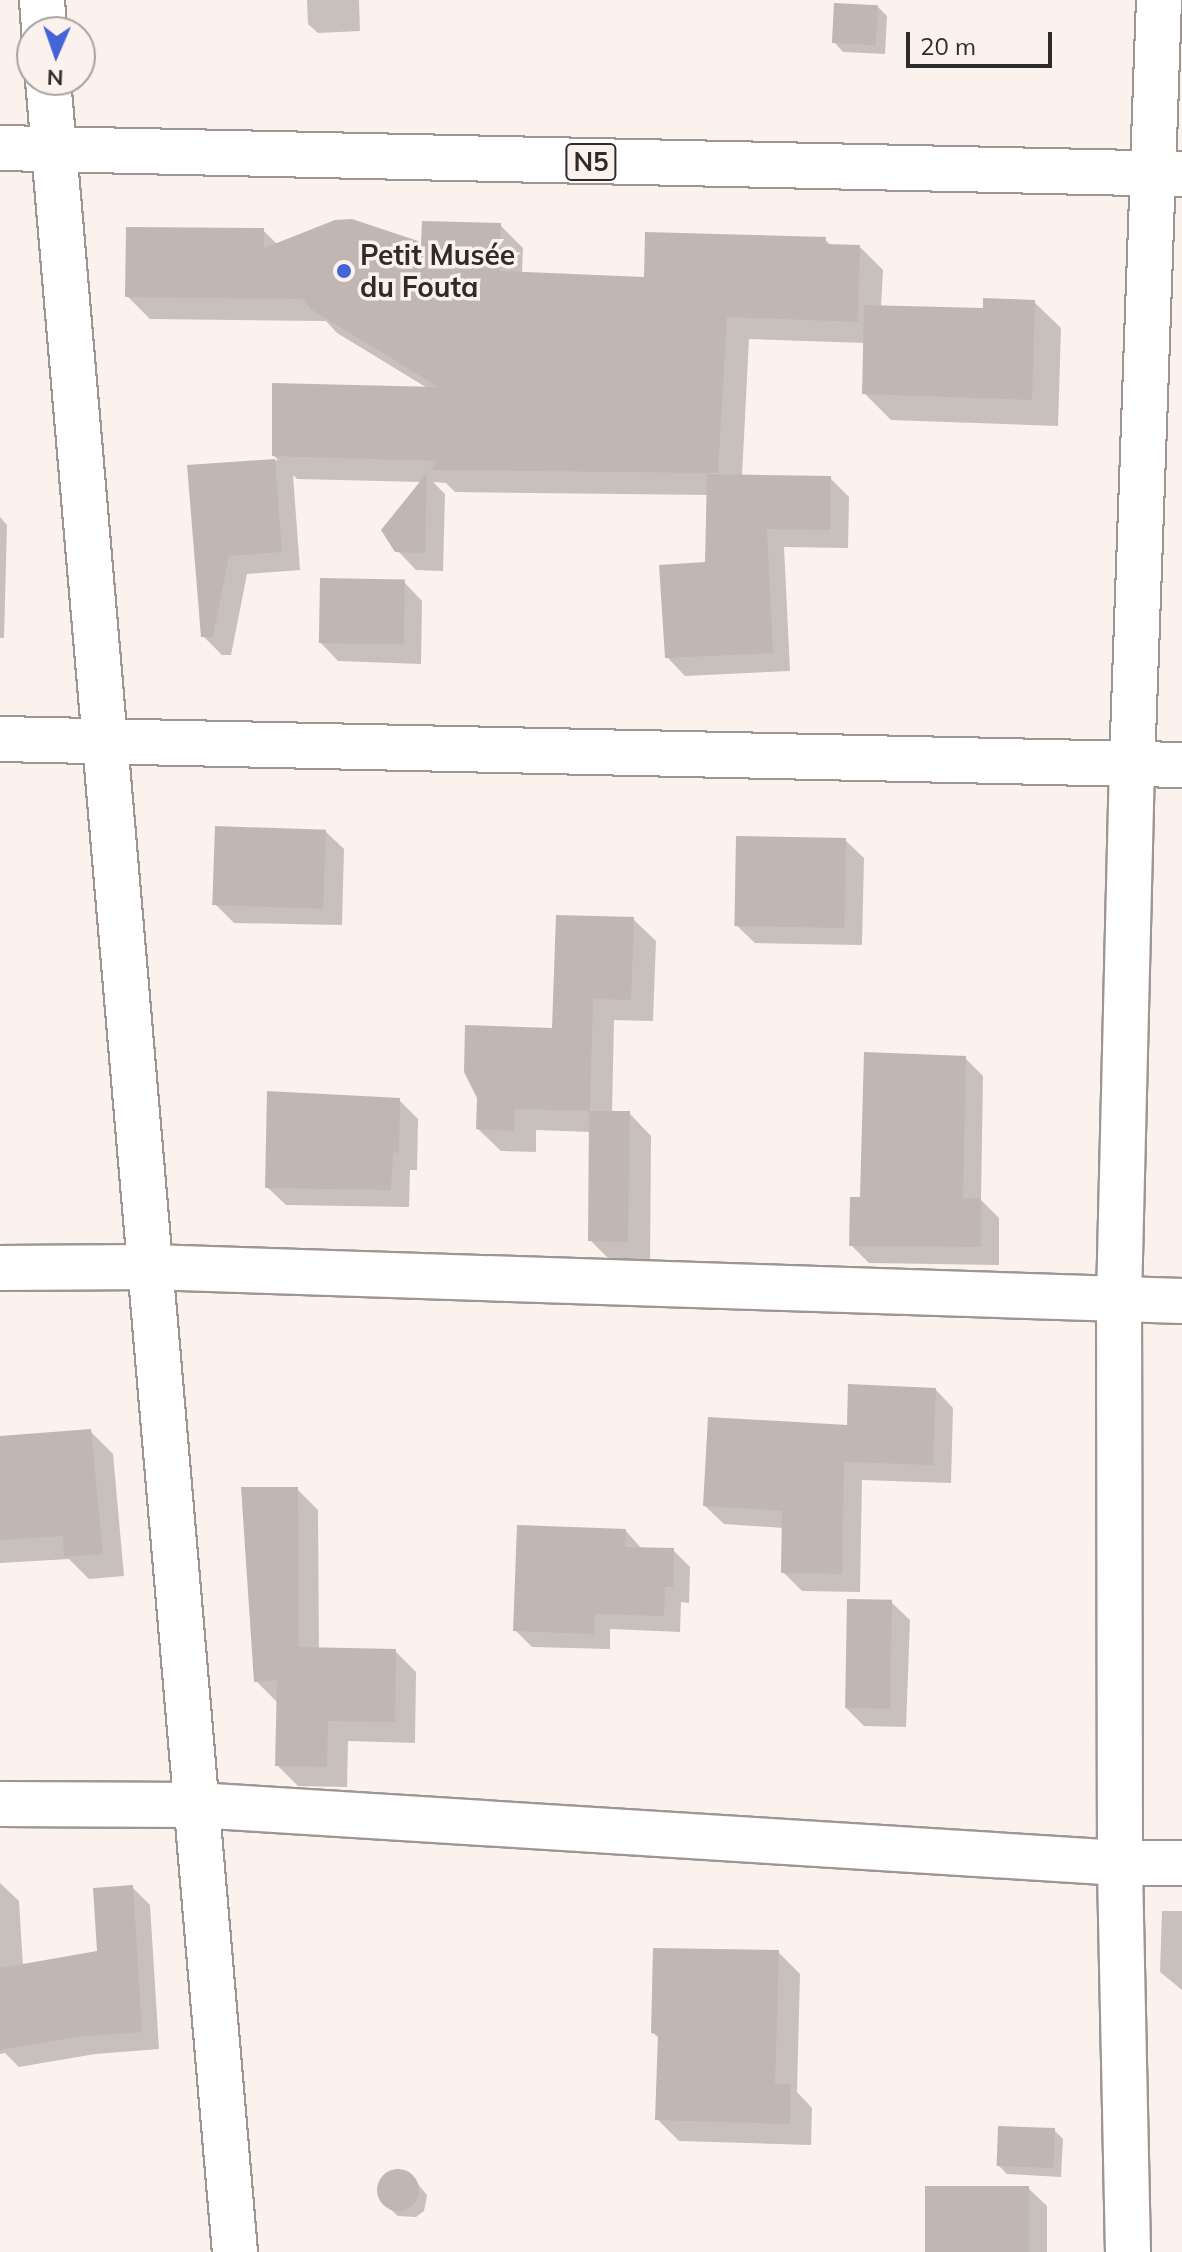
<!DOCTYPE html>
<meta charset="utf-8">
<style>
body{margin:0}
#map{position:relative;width:1182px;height:2252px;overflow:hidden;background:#fbf1ed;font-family:Mulish,sans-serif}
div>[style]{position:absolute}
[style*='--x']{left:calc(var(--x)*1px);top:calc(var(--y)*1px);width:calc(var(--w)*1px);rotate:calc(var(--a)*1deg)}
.shadow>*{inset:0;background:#0003}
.building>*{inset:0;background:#c0b7b3;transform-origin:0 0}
.round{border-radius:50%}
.roads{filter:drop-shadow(2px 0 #9f9693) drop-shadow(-2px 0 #9f9693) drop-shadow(0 2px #9f9693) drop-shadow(0 -2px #9f9693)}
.minor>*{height:44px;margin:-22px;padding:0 22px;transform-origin:22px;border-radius:22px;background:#fff}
.trunk>*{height:44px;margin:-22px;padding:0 22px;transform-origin:22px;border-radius:22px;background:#fff}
.dots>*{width:22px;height:22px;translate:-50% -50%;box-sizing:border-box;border:4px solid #fbf1ed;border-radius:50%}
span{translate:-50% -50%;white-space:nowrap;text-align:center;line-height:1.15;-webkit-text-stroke:7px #fbf1ed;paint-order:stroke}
.shield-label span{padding:2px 6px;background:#fbf1ed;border:2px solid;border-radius:6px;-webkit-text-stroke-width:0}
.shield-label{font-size:26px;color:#2f2b2a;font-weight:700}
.poi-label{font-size:28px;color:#2f2b2a;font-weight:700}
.left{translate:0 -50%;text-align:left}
.north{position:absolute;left:16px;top:16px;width:80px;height:80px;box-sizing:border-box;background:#fbf1ed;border:2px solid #a9a29f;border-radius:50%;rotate:182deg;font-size:22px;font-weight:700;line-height:32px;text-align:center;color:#2f2b2a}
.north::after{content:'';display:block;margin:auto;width:28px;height:36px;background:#4464d7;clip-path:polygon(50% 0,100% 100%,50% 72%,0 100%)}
.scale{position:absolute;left:906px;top:32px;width:146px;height:36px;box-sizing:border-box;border:4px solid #2f2b2a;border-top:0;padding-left:10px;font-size:24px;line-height:28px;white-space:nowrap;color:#2f2b2a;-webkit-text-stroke:6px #fbf1ed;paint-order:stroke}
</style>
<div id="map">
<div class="shadow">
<i style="clip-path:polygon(307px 0,359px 0,360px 31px,318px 33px,308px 24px)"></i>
<i style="clip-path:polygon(878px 7px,887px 16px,885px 54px,843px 52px,834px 42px)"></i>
<i style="clip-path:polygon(500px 225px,523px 248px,522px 274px,646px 279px,825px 239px,831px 246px,860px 247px,883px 270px,881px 307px,985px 310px,1034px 302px,1061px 328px,1058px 426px,891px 420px,864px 393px,865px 343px,749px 339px,742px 476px,830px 478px,849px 497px,848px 548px,784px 547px,790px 671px,685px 676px,667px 657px,707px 564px,709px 495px,455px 492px,446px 483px,433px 482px,445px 494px,443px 571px,416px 570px,397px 550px,422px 482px,297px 479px,293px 475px,300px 570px,247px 574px,231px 655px,222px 655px,203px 636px,190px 467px,278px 460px,274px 456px,429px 389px,337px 333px,326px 321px,150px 319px,127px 296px,263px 230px,278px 245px,423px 245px)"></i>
<i style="clip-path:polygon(0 517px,7px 525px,4px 638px,0 638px)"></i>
<i style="clip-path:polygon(404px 582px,422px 601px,421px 664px,338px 661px,320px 642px)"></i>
<i style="clip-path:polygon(325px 831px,344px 849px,342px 925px,234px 923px,215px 904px)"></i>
<i style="clip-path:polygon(845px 840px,864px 858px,862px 945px,755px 943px,736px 925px)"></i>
<i style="clip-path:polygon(633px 919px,656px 941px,653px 1021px,614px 1020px,612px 1113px,629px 1113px,651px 1136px,650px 1263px,612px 1262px,590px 1240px,591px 1132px,536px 1130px,536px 1152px,501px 1151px,478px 1129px)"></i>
<i style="clip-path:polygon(965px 1058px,983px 1076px,981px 1200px,999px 1218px,999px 1265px,869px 1263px,851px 1245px,862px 1199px)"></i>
<i style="clip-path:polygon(399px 1100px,418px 1119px,417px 1170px,410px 1170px,409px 1207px,286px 1205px,267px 1187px)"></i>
<i style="clip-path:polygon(935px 1389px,953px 1408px,951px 1483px,862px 1480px,860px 1592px,802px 1591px,783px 1572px,784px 1528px,724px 1524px,705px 1506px,849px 1427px)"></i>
<i style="clip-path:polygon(91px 1432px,113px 1454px,124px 1576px,89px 1579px,69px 1559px,0 1563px,0 1438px)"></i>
<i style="clip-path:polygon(297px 1489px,318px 1510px,319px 1649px,395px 1651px,416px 1672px,415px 1743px,348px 1741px,347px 1787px,298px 1786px,277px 1765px,278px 1703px,256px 1681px)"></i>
<i style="clip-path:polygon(626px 1531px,642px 1549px,673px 1550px,690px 1567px,689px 1603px,681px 1602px,680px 1632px,610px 1629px,610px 1649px,532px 1647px,515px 1630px)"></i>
<i style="clip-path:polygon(891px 1602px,910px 1620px,906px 1727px,864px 1726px,845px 1707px)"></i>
<i style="clip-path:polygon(0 1883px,19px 1901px,23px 1966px,99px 1953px,132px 1887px,150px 1905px,159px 2049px,95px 2054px,19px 2067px,5px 2053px,0 2054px)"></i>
<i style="clip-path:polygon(1162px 1911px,1182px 1911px,1182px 1990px,1160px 1972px)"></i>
<i style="clip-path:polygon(778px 1952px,800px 1974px,797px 2092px,812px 2108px,811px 2145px,679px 2141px,657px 2119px,660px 2039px,653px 2033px)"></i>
<i style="clip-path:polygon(1054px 2130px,1063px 2139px,1061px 2177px,1007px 2174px,998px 2165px)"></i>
<i style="clip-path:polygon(390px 2173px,407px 2173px,417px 2183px,427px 2195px,424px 2211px,416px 2217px,398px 2216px,388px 2207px,380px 2194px,381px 2181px)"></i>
<i style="clip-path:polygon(1028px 2188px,1047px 2206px,1047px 2252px,927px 2252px)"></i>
</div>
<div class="building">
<i style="left:834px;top:3px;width:44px;height:40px;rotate:3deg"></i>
<i style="clip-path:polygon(352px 219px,421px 242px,422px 221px,501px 223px,500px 271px,644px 277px,645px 232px,826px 237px,825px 244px,860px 245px,858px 322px,727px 317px,718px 473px,430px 470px,437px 461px,272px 456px,272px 383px,438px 387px,312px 310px,302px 299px,125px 297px,126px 227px,264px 228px,264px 248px,335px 220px)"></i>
<i style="clip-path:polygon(983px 298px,1035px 300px,1032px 400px,862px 394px,864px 305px,983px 308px)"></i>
<i style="clip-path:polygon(275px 459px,282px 552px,229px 556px,213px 637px,201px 637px,187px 465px)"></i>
<i style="clip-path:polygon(427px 473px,425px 553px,395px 552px,381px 530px)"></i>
<i style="clip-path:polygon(707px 474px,831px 476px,830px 530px,767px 529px,773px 653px,665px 658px,659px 565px,705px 562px)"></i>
<i style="left:320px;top:578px;width:85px;height:65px;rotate:1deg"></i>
<i style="left:215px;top:826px;width:111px;height:79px;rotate:2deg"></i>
<i style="left:736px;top:836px;width:110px;height:90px;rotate:1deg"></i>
<i style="clip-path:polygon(556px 915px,634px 917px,631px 1000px,593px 999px,590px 1111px,630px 1111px,628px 1242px,588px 1241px,589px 1111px,515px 1109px,514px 1131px,476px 1129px,477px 1098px,464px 1072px,465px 1025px,552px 1028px)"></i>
<i style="clip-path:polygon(864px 1052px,966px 1056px,963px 1198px,981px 1198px,981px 1247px,849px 1246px,850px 1197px,860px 1197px)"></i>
<i style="clip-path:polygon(267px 1091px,400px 1098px,399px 1153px,393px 1152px,391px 1190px,265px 1188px)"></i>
<i style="clip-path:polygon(848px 1384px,936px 1388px,933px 1465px,844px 1462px,842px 1574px,781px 1573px,782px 1511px,703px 1506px,708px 1417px,847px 1425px)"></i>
<i style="clip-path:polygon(91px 1429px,103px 1554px,64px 1557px,63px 1536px,0 1540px,0 1436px)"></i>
<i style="clip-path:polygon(241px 1487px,298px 1487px,299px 1647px,396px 1649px,395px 1722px,328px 1721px,327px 1767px,275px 1766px,277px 1680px,254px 1682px)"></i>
<i style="clip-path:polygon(517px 1525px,626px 1529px,625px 1547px,674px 1548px,673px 1587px,665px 1587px,664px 1616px,595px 1614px,594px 1634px,513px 1631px)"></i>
<i style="left:847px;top:1599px;width:45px;height:109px;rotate:1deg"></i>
<i style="clip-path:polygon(133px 1885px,142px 2032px,76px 2037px,0 2050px,0 1968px,97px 1951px,93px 1888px)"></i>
<i style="clip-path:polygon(653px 1948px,779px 1950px,775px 2084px,791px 2084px,790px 2124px,655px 2120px,658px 2034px,651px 2033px)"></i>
<i style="left:998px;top:2126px;width:57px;height:40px;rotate:2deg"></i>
<i class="round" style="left:377px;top:2169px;width:42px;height:42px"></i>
<i style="left:925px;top:2186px;width:104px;height:66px"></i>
</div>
<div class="roads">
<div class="minor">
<i style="--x:42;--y:0;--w:32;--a:86"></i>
<i style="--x:48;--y:80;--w:2180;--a:85.08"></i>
<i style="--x:0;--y:739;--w:1182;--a:1.26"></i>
<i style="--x:0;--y:1268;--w:150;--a:-0.4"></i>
<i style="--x:150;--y:1267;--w:1033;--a:1.89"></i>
<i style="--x:0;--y:1804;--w:196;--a:0.3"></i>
<i style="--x:196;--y:1805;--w:926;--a:3.59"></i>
<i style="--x:1120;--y:1863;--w:62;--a:0"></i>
<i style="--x:1128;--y:2252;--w:389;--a:-91.2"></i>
<i style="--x:1120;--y:1863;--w:564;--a:-90.1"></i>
<i style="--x:1119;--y:1299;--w:534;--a:-88.61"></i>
<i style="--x:1132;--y:765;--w:765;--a:-87.98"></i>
</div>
<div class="trunk">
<i style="--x:0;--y:148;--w:1182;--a:1.26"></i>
</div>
</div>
<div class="dots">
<i style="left:344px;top:271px;background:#4464d7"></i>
</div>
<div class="shield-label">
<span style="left:591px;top:162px">N5</span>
</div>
<div class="poi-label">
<span class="left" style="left:360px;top:271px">Petit Musée<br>du Fouta</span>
</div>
<div class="north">N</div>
<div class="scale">20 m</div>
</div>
